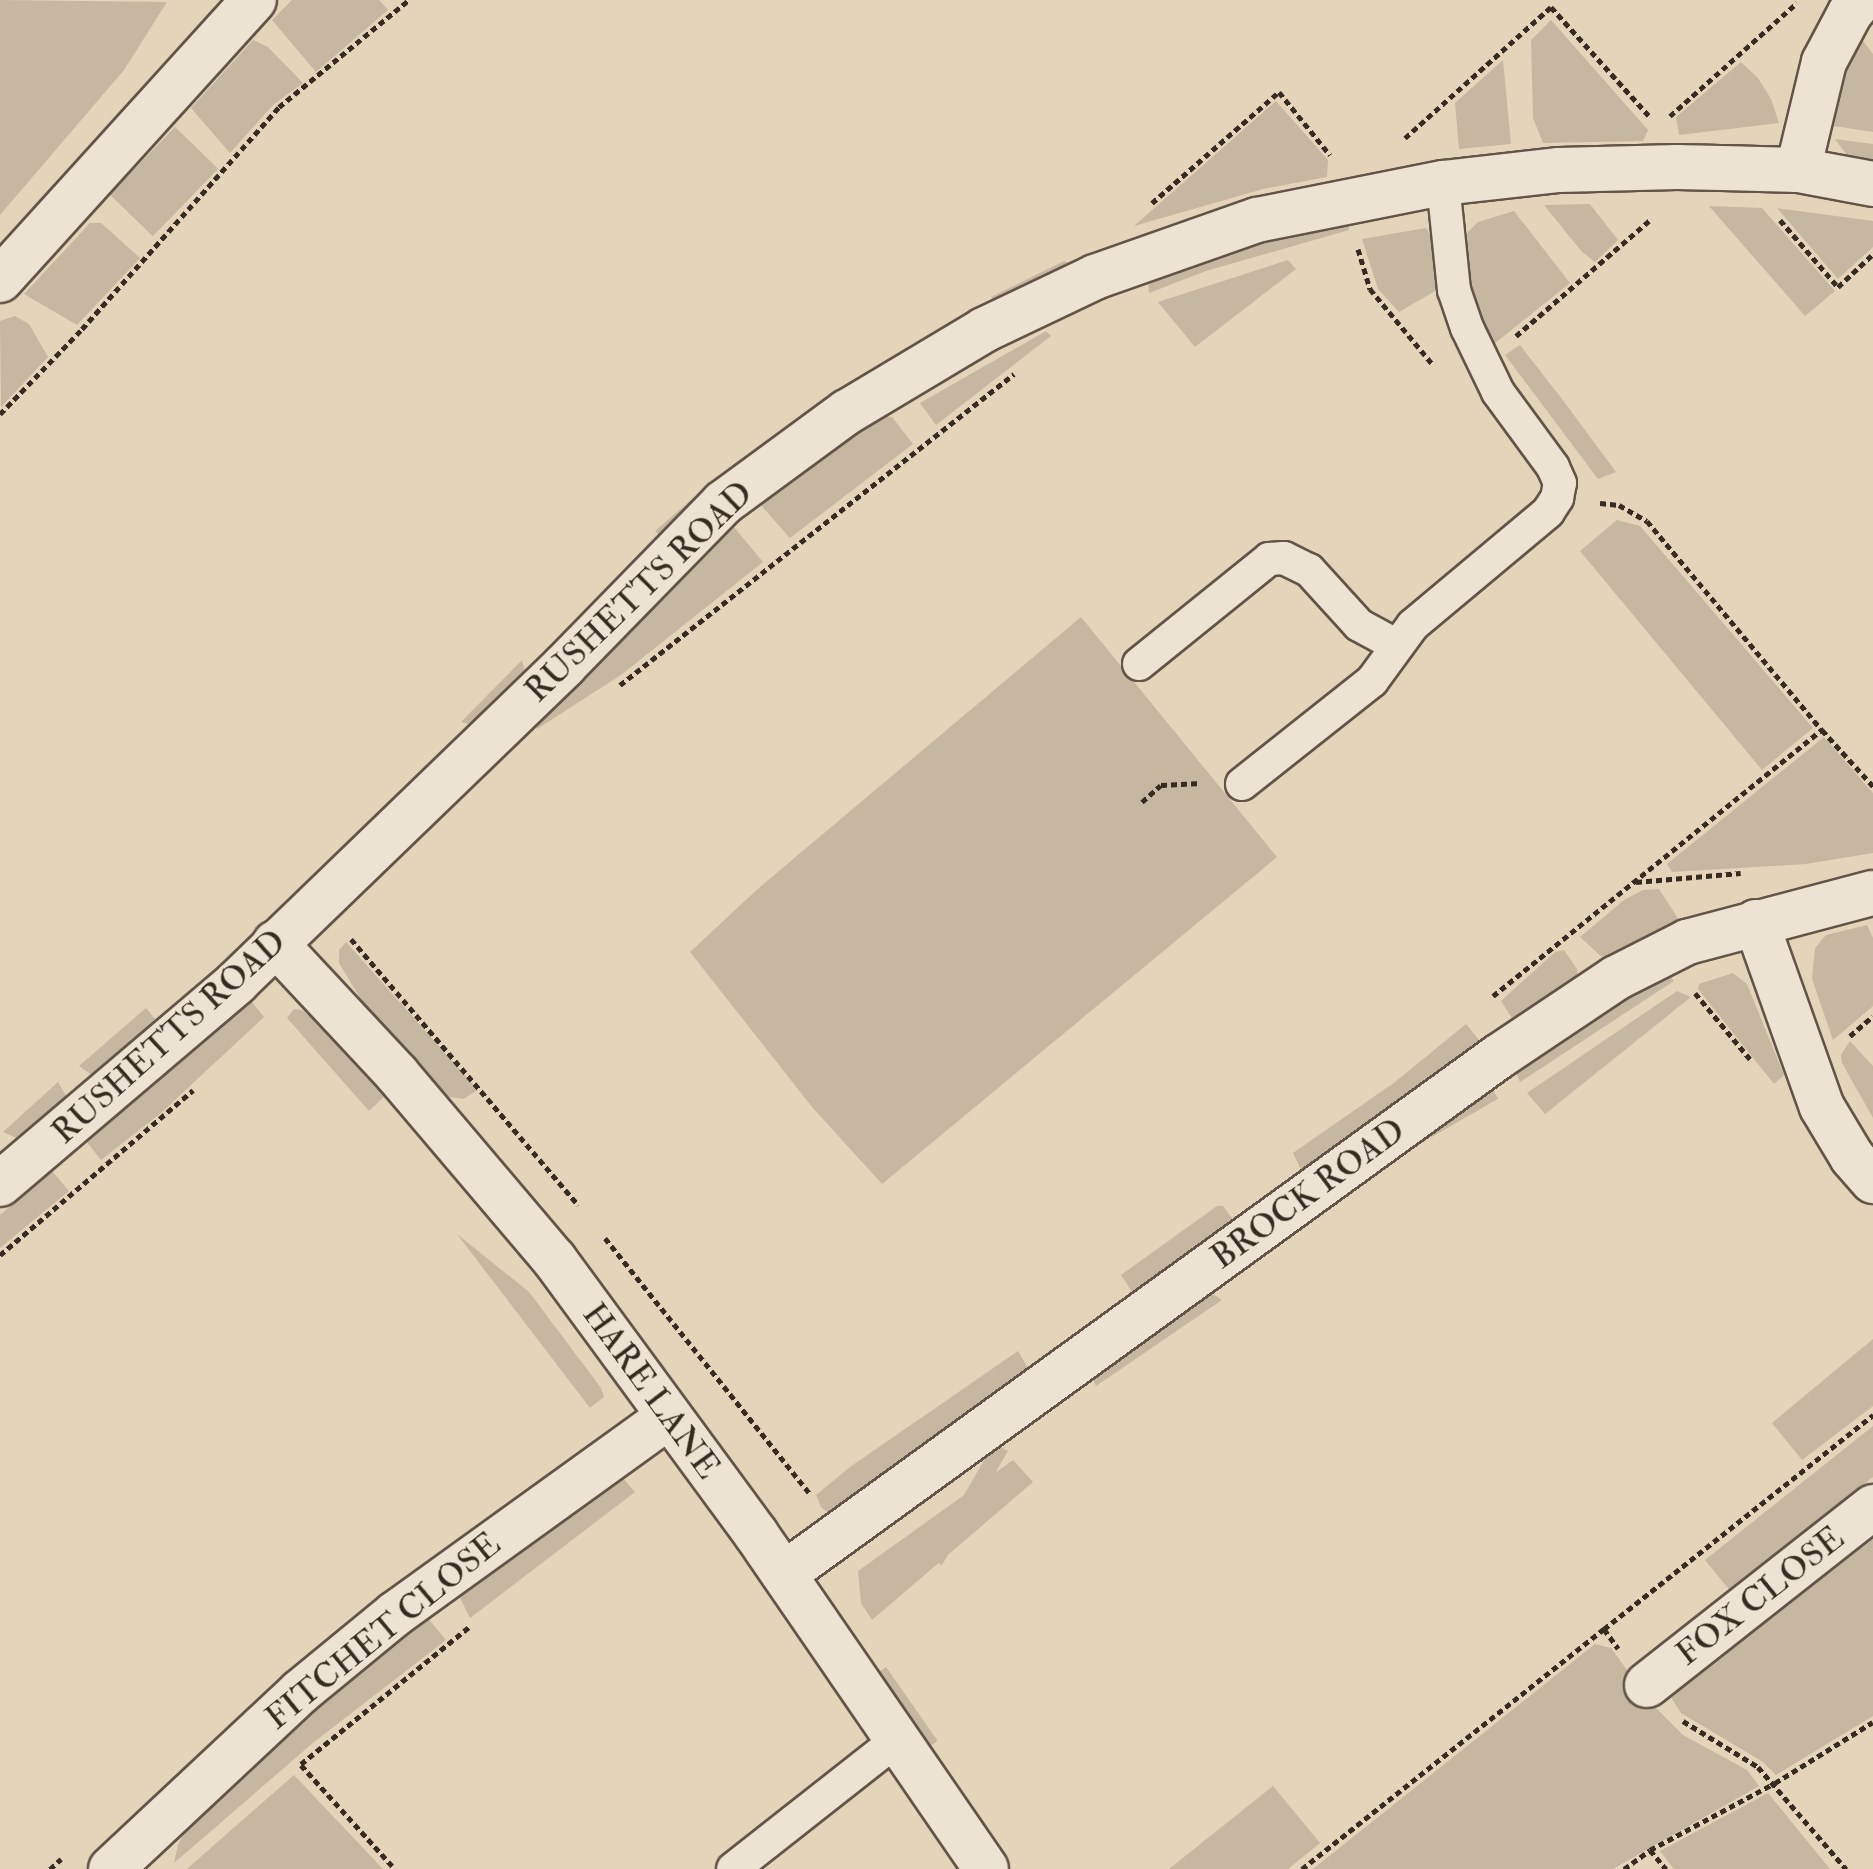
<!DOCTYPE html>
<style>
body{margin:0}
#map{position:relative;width:1873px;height:1869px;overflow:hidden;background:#e4d4ba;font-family:"IM FELL Double Pica",serif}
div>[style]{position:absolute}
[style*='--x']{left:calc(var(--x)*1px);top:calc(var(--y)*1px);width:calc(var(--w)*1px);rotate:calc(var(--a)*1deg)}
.green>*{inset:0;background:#c6b7a0;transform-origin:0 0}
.path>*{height:5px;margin-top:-2.5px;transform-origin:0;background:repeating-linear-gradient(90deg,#362b21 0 6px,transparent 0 10px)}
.roads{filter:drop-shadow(2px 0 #625547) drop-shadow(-2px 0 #625547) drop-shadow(0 2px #625547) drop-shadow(0 -2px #625547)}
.lane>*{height:32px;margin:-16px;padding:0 16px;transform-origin:16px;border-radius:16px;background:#ede3d2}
.street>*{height:44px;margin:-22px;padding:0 22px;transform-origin:22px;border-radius:22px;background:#ede3d2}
span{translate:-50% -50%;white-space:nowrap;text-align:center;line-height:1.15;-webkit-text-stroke:6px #ede3d2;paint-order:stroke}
.street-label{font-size:34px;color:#362b21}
</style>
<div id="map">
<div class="green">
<i style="clip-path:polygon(0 0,167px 2px,124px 70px,0 215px)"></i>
<i style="clip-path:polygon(292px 0,379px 0,388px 10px,316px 72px,272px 20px)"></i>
<i style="clip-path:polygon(1551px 20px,1648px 130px,1643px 141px,1543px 143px,1533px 118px,1531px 40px)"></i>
<i style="clip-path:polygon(1860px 37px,1873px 54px,1873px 132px,1834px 126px,1838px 79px)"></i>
<i style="clip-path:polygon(253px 40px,268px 47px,303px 83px,273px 105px,230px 153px,191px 108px)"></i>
<i style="clip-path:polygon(1503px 60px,1511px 144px,1459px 149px,1455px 103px)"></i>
<i style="clip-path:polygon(1741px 62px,1758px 78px,1771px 99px,1779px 123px,1679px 135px,1676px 117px)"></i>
<i style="clip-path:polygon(1276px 101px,1328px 160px,1327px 177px,1263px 189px,1134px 226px)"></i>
<i style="left:175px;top:127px;width:60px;height:94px;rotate:44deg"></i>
<i style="clip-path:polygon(1835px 139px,1873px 144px,1873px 168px,1852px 162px)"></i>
<i style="clip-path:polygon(1590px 204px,1618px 240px,1595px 262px,1582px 252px,1544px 205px)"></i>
<i style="clip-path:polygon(1709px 206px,1762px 208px,1835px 291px,1805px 316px)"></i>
<i style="clip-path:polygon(1777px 208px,1873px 221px,1873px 247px,1838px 279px)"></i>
<i style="clip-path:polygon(1514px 211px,1570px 283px,1489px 348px,1473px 310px,1463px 248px,1468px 232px,1478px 222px)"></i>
<i style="clip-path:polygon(1347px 218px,1349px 230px,1206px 271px,1149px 293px,1148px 278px,1206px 257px)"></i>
<i style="clip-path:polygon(90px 223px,101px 223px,140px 258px,77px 325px,24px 294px)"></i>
<i style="clip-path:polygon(1426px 228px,1434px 241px,1441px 284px,1437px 290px,1399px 312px,1378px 289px,1362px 239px)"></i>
<i style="clip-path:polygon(1288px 260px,1296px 269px,1195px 347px,1158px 302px)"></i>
<i style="clip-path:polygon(1064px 261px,1069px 263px,1065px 273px,998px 303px,991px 297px)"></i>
<i style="clip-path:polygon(15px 316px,29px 324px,48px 357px,1px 407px,0 321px)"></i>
<i style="clip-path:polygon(1046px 331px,1051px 336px,936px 425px,920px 403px)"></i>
<i style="clip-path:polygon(1520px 345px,1562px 399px,1616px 472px,1598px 479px,1505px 355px)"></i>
<i style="clip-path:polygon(879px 415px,892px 417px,913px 444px,790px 538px,759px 503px)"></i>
<i style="clip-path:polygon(721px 474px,720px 486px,662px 538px,655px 531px)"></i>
<i style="clip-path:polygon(1617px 520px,1640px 526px,1813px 728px,1762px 770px,1580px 551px)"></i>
<i style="clip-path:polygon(733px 526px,763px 562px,621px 675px,537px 729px,534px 723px)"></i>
<i style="clip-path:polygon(1081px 617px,1277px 857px,882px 1184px,812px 1107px,690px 952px,761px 886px)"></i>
<i style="clip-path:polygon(522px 660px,525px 672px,476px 726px,461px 722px)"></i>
<i style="clip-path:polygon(1824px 737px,1873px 793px,1873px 853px,1806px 864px,1672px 872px,1667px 864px)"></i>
<i style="clip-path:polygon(1659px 889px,1679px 920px,1675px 927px,1605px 960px,1580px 937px,1624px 900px,1643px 890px)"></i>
<i style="clip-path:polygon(1867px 925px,1873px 938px,1873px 1006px,1833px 1040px,1812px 979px,1815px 948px,1826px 935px)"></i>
<i style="clip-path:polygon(346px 942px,478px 1090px,463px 1099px,449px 1097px,362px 1001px,339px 963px,339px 950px)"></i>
<i style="clip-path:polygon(1564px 950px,1577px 969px,1578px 979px,1515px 1023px,1501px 1001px,1555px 952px)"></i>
<i style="clip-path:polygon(1667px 972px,1674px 981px,1520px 1082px,1513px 1066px)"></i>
<i style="clip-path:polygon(1733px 973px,1747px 984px,1784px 1075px,1774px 1084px,1698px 989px,1699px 984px)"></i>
<i style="clip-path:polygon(1677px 991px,1691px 997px,1545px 1114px,1527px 1093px)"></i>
<i style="clip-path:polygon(252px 1002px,264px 1017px,161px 1113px,101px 1160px,86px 1141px,232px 1012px)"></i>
<i style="clip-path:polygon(146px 1008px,156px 1020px,152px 1030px,102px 1072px,92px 1075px,79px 1066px)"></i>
<i style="clip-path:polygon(294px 1009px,302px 1010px,325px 1029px,387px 1094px,369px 1111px,287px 1018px)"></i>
<i style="clip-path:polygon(1466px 1024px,1483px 1045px,1303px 1174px,1293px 1153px,1395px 1082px)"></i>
<i style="clip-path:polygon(1850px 1041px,1873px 1066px,1873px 1118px,1842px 1063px,1841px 1055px)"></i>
<i style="clip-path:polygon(58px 1082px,66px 1096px,67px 1109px,27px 1143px,3px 1132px)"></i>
<i style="left:1490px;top:1085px;width:16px;height:147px;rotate:60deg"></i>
<i style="clip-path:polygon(52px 1171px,69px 1191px,0 1248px,0 1215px)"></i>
<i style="clip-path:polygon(1217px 1206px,1223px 1206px,1235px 1222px,1134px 1295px,1121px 1275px)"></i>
<i style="clip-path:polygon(457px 1234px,529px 1292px,601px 1388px,604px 1397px,590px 1408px)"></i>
<i style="clip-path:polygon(1206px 1290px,1222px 1300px,1096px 1386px,1089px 1372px)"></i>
<i style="clip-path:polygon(1873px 1339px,1873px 1406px,1802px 1460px,1772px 1423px)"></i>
<i style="clip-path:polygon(1018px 1351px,1029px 1370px,829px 1514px,821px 1507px,816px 1495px,850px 1467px)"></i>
<i style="clip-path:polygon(1873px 1426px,1873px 1477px,1732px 1593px,1705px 1560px)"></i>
<i style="left:994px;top:1443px;width:16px;height:132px;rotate:30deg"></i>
<i style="clip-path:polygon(1013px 1460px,1033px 1482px,872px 1620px,861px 1603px,858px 1571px)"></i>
<i style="clip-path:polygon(622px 1477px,635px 1492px,470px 1618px,458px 1594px)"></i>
<i style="clip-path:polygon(1873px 1530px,1873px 1716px,1776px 1775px,1763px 1762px,1681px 1713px,1670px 1696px)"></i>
<i style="clip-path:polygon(426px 1616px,446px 1640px,314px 1742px,174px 1863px,178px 1845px,190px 1822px,304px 1718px)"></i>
<i style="clip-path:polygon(1595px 1644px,1611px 1648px,1651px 1703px,1683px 1735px,1747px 1770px,1759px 1786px,1613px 1869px,1313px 1869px)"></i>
<i style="left:886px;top:1667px;width:90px;height:11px;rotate:55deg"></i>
<i style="clip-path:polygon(294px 1775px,383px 1869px,187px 1869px,188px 1868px)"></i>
<i style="clip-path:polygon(1273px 1786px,1320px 1843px,1288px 1869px,1169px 1869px)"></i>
<i style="clip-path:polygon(1768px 1793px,1830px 1869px,1674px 1869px,1660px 1851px)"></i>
</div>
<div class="path">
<i style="--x:1670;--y:116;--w:170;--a:-41.7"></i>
<i style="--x:1405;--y:138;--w:196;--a:-41.9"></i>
<i style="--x:1551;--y:7;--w:149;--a:48"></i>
<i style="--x:1152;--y:203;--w:169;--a:-41.2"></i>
<i style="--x:1279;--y:92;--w:81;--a:51"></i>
<i style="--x:1780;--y:220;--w:89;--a:49.1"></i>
<i style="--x:1838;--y:287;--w:48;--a:-43.3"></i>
<i style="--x:1358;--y:249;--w:42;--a:73.3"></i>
<i style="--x:1370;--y:289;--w:100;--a:50.3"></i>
<i style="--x:1516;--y:336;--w:179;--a:-40.9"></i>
<i style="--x:0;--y:414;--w:118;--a:-46"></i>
<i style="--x:82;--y:329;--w:297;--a:-48.4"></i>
<i style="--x:279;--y:107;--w:168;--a:-39.5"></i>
<i style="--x:1600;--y:503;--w:19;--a:6"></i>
<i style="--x:1619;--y:505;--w:32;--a:30"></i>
<i style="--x:1647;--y:521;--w:273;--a:50.1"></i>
<i style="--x:1822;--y:730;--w:76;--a:47.7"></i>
<i style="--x:620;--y:685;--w:502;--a:-38.29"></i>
<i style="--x:1142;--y:802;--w:25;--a:-42"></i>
<i style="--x:1161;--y:785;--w:40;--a:-2.9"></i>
<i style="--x:1636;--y:882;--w:105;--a:-4.9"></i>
<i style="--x:351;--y:939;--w:350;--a:49.5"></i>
<i style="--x:1695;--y:993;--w:86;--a:50.2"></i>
<i style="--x:1493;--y:996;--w:423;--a:-39"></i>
<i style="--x:1850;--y:1036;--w:30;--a:-41"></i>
<i style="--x:605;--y:1238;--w:329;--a:51.3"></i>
<i style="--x:0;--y:1255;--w:254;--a:-40.5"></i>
<i style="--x:1604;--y:1629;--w:344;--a:-38.5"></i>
<i style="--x:1683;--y:1721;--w:88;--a:31.5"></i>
<i style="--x:1758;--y:1767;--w:135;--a:49.2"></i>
<i style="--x:301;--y:1764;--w:218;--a:-39.2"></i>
<i style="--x:301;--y:1765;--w:140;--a:47.9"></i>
<i style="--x:1650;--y:1850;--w:25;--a:50"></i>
<i style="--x:50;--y:1869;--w:15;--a:-42"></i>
<i style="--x:1302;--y:1869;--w:386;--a:-38.5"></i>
<i style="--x:1604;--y:1629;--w:24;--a:54"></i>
<i style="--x:1624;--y:1869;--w:32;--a:-36"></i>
<i style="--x:1650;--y:1850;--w:142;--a:-28.2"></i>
<i style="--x:1775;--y:1783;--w:115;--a:-31.9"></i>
</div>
<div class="roads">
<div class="lane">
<i style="--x:1139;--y:664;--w:167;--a:-38.9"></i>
<i style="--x:1269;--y:559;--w:15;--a:-4"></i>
<i style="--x:1284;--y:558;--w:28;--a:26"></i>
<i style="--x:1309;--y:570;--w:74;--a:47.7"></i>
<i style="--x:1359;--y:625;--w:42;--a:28.4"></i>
<i style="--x:1242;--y:784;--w:166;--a:-38.4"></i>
<i style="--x:1372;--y:681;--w:69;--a:-53.8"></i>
<i style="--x:1413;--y:625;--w:176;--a:-39.9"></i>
<i style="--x:1548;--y:512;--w:17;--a:-57"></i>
<i style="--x:1557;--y:498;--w:15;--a:-79"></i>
<i style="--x:1560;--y:483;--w:17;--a:-114"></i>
<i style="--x:1553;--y:467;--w:93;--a:-126.3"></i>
<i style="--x:1498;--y:392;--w:71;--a:-115.8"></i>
<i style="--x:1467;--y:328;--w:40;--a:-108.9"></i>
<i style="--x:1454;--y:290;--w:108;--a:-95.9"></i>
<i style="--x:733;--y:1869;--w:209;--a:-38.2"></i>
</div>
<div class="street">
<i style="--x:1798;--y:170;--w:111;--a:-76.5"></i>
<i style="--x:1824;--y:62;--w:55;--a:-62"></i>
<i style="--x:1850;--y:13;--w:17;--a:-50"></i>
<i style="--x:0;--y:280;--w:378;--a:-47.8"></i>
<i style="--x:1756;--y:922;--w:196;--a:70.4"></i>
<i style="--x:1822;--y:1107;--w:58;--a:59"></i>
<i style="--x:1852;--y:1157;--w:32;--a:49"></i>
<i style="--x:275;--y:943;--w:179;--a:47"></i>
<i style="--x:397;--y:1074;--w:243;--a:49.7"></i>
<i style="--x:554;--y:1259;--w:341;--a:53.7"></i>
<i style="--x:756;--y:1534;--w:406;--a:55.5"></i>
<i style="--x:0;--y:1184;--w:311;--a:-40.4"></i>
<i style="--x:237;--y:982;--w:455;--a:-44"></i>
<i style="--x:564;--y:666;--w:228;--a:-45.7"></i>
<i style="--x:723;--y:503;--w:154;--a:-36.3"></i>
<i style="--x:847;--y:412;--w:160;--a:-30.9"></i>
<i style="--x:984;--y:330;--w:123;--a:-25.5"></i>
<i style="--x:1095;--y:277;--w:172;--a:-19.4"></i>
<i style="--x:1257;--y:220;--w:190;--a:-11.3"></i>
<i style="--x:1443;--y:183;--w:117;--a:-6.4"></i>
<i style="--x:1559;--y:170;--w:118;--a:-1.5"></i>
<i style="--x:1677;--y:167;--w:121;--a:1.4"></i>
<i style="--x:1798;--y:170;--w:76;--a:10.6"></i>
<i style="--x:784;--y:1574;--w:882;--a:-35.91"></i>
<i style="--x:1498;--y:1057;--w:142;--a:-33.8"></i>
<i style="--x:1616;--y:978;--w:80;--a:-26.9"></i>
<i style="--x:1687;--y:942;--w:192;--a:-14.8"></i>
<i style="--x:1647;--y:1685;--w:288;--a:-38.2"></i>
<i style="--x:111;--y:1869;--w:259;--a:-43.1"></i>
<i style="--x:300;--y:1692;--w:123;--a:-39.4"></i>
<i style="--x:395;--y:1614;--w:337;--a:-35.8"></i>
</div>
</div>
<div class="street-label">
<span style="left:639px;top:592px;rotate:-44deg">RUSHETTS ROAD</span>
<span style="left:169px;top:1037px;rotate:-42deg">RUSHETTS ROAD</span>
<span style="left:1308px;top:1194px;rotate:-36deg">BROCK ROAD</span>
<span style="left:651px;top:1391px;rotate:54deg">HARE LANE</span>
<span style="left:1760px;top:1596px;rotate:-38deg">FOX CLOSE</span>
<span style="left:383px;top:1631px;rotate:-39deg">FITCHET CLOSE</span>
</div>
</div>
